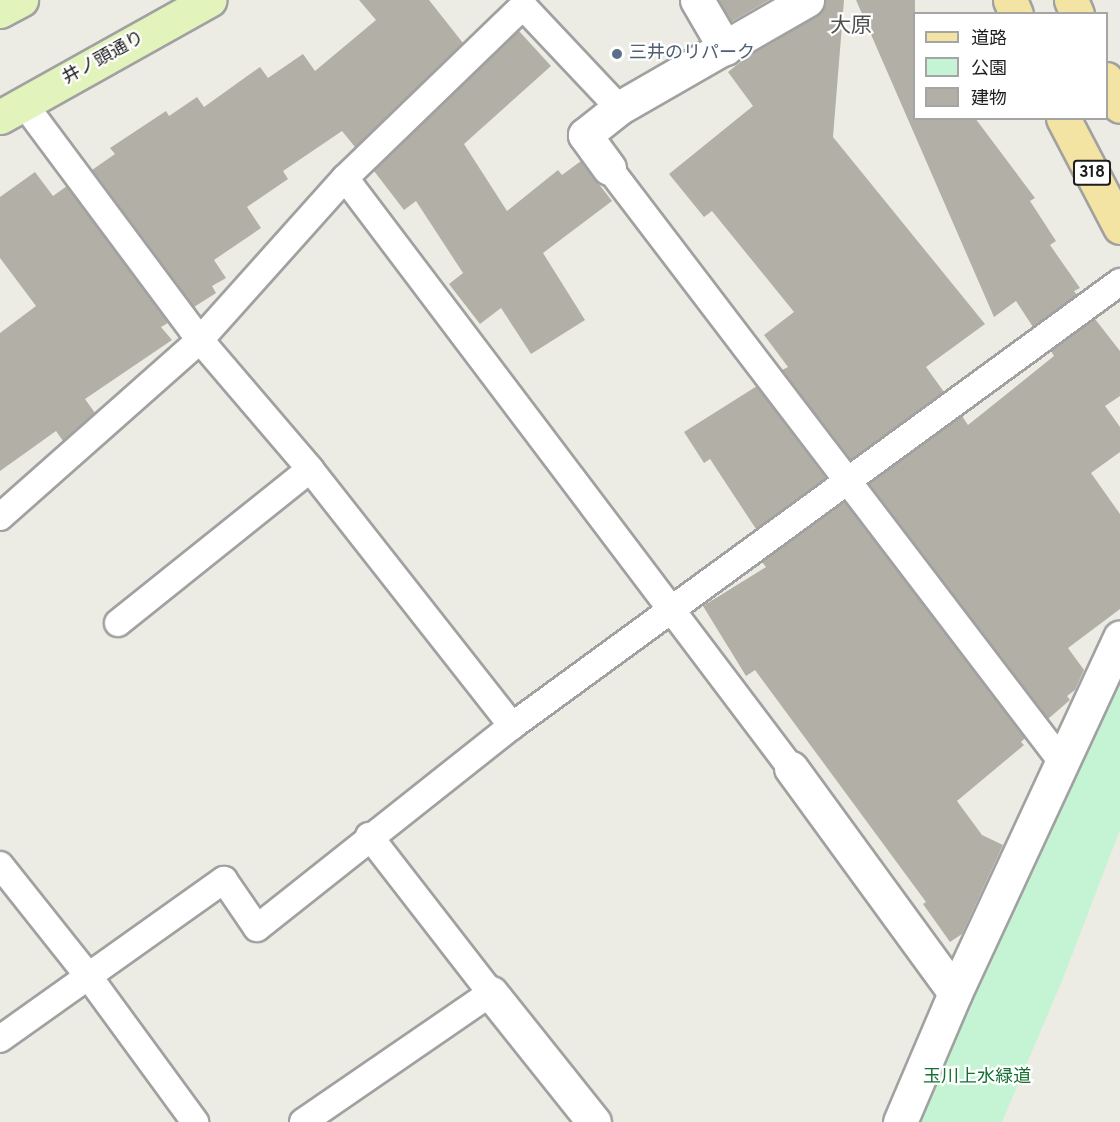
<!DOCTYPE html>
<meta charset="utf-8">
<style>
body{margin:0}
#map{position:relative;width:1120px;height:1122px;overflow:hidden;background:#edece4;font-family:Overpass,"Noto Sans JP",sans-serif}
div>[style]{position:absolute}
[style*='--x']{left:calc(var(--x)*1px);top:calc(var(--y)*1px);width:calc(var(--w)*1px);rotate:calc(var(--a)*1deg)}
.park>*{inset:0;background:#c4f4d4}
.building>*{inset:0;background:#b2afa7}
.roads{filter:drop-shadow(2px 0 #a1a1a1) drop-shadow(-2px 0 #a1a1a1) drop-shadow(0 2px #a1a1a1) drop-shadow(0 -2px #a1a1a1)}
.lane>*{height:26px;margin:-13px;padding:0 13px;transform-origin:13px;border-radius:13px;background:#fff}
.street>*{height:33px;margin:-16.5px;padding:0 16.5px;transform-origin:16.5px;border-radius:16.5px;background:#fff}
.secondary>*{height:33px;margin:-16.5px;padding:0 16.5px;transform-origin:16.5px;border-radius:16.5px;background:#e3f3bc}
.primary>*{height:33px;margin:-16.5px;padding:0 16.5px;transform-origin:16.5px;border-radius:16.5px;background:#f3e4a3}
.dots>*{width:16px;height:16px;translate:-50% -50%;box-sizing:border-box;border:3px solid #fff;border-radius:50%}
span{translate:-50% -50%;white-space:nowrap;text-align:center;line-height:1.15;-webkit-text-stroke:4.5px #fff;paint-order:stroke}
.shield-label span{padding:2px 4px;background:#fff;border:2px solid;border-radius:4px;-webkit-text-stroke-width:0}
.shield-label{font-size:16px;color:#1d1d1d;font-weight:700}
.service-label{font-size:18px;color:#4e5e75}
.left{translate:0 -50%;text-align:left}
.street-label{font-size:18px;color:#1d1d1d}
.park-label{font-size:18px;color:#157033}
.quarter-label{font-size:21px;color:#505050}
.legend{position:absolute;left:913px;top:12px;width:195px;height:108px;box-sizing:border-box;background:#fff;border:2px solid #a5a5a5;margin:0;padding:8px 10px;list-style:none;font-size:18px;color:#1d1d1d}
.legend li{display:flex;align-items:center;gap:12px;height:30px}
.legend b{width:30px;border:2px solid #a5a5a5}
</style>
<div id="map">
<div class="park">
<i style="clip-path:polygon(1120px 675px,1120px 830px,1062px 981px,1002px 1122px,914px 1122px,1011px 900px)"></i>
</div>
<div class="building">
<i style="clip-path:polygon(359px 0,429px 0,463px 43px,355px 147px,342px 131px,283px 171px,288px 179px,247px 207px,261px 228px,214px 260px,226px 278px,212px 286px,216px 293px,194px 307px,92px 170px,115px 154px,110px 148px,166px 111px,169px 116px,197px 97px,204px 107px,260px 67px,268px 78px,303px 54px,315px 71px,376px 20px)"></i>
<i style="clip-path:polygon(719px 0,769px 0,731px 22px)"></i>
<i style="clip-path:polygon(826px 0,844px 0,833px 137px,985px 324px,926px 367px,944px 392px,851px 460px,782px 370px,788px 367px,764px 335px,794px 312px,712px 211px,704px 217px,669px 174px,753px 106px,728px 72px,748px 56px,816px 16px)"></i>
<i style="clip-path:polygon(856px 0,915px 0,915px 118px,975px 118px,1035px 198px,1030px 201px,1056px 241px,1050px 245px,1080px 288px,1074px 291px,1077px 295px,1033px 327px,1016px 301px,994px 317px)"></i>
<i style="clip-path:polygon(519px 31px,551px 66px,464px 144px,507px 211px,558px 170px,562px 175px,581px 161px,612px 201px,543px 253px,585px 320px,531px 354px,501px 308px,480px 324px,449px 284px,463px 273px,416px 201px,404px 210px,374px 171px)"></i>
<i style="clip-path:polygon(35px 172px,53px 196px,67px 186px,168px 323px,161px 327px,172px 340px,85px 399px,95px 413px,63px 441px,56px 431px,0 471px,0 333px,36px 306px,0 258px,0 197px)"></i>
<i style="clip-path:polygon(1095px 319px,1120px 351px,1120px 396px,1105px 406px,1120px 427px,1120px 452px,1091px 473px,1120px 514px,1120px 609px,1068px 648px,1084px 670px,1075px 690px,1067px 696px,1070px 700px,1048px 719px,869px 484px,962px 416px,968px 425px,1054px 356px,1051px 351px)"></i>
<i style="clip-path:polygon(757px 386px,826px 478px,756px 529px,710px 459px,704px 463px,684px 432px)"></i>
<i style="clip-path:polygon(845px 502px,1025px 738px,1021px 742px,1024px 745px,957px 801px,982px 835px,1003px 845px,962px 934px,950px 942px,923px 904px,926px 902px,755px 670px,746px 676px,703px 606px,766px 567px,762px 562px)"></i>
</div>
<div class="roads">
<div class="lane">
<i style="--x:24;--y:104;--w:294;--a:53.3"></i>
<i style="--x:200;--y:340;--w:170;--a:49.5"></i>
<i style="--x:310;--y:469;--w:327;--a:51.8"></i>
<i style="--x:609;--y:168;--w:747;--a:52.67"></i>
<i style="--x:345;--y:178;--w:740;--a:52.91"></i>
<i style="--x:0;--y:517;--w:267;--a:-41.5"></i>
<i style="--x:200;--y:340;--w:217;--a:-48.2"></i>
<i style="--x:345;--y:178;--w:248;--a:-44"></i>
<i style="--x:523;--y:6;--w:140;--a:46.7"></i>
<i style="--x:118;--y:623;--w:246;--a:-38.7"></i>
<i style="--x:0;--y:865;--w:143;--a:51.5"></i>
<i style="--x:89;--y:977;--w:180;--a:53.8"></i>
<i style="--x:0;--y:1039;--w:275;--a:-35.4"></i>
<i style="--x:224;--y:880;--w:58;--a:55.5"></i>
<i style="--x:257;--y:928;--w:325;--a:-38.4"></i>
<i style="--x:512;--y:726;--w:753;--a:-36.14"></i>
<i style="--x:303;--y:1122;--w:228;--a:-34.5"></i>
<i style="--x:491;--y:993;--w:199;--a:-127.8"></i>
</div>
<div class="street">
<i style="--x:697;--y:0;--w:56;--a:59.7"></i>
<i style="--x:609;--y:168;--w:41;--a:-126"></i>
<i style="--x:585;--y:135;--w:43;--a:-38.5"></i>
<i style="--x:619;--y:108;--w:217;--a:-29.9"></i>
<i style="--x:791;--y:768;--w:278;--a:53.9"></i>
<i style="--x:491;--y:993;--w:165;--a:51.4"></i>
<i style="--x:900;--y:1122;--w:140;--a:-66.9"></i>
<i style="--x:955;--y:993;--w:392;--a:-65.1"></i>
</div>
<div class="secondary">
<i style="--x:0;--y:11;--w:24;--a:-28"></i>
<i style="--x:0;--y:117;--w:240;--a:-29.2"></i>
</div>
<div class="primary">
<i style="--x:1010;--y:0;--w:15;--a:67"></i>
<i style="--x:1071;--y:0;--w:15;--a:67"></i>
<i style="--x:1106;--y:79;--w:30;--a:63"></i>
<i style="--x:1063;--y:118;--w:123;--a:62.4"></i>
</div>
</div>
<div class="dots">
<i style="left:617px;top:54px;background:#5c6f8a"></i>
</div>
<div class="shield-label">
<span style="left:1092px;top:173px">318</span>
</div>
<div class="service-label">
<span class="left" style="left:629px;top:54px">三井のリパーク</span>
</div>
<div class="street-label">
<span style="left:104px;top:59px;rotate:-29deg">井ノ頭通り</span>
</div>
<div class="park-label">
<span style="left:977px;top:1078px">玉川上水緑道</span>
</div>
<div class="quarter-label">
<span style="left:851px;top:27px">大原</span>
</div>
<ul class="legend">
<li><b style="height:8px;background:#f3e4a3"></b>道路</li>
<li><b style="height:16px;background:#c4f4d4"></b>公園</li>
<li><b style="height:16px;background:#b2afa7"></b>建物</li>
</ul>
</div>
